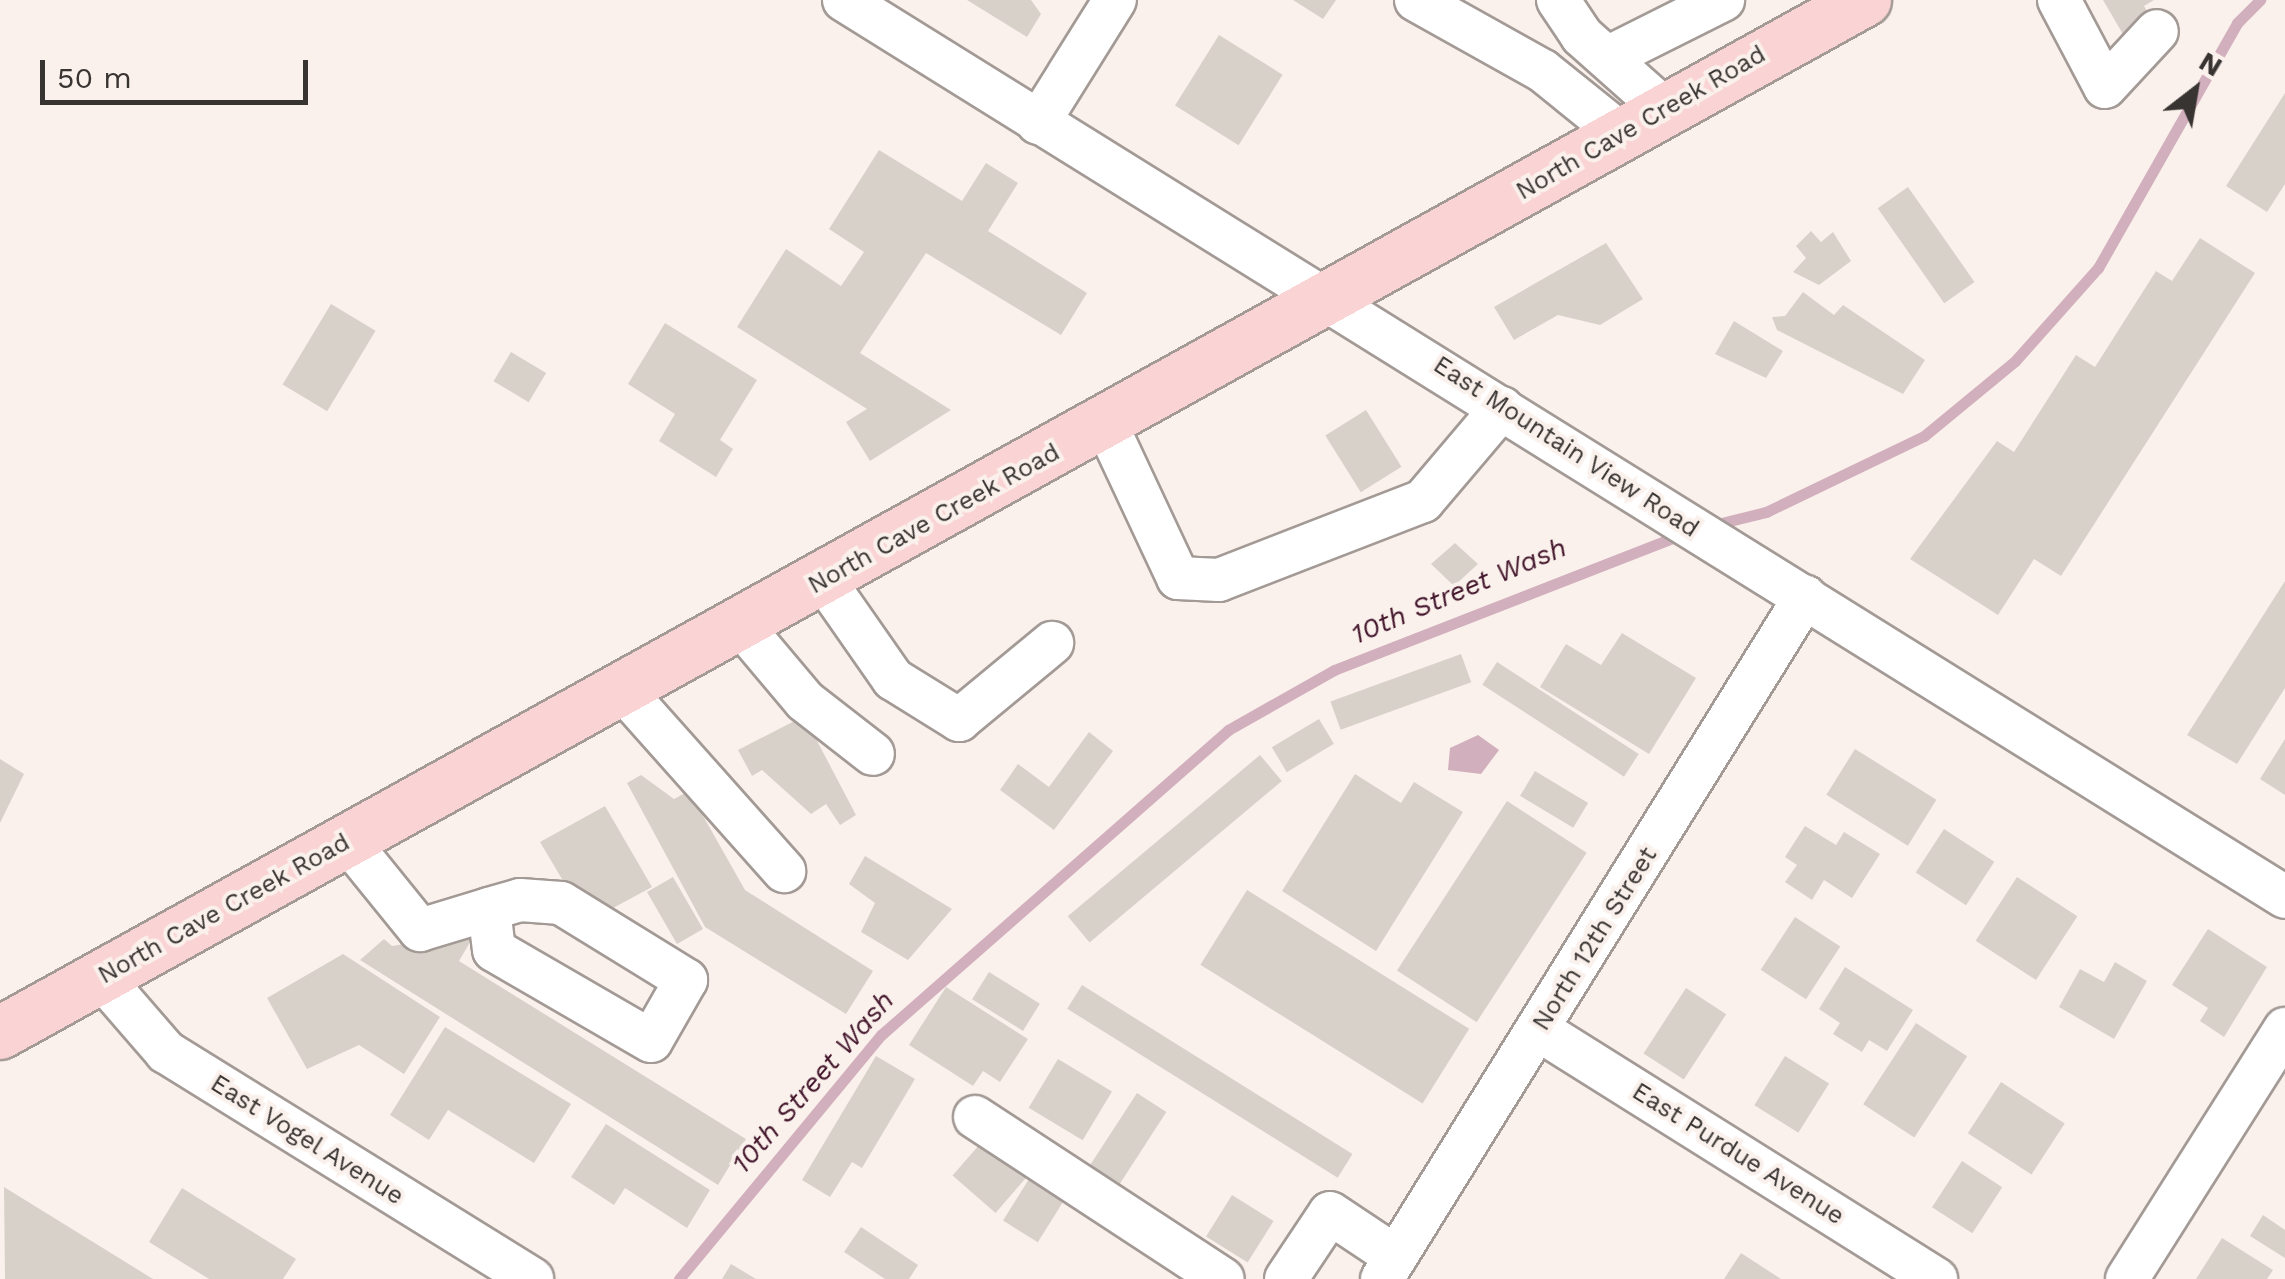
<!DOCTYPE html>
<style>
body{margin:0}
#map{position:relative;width:2285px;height:1279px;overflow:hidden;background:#fbf1ec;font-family:"Work Sans",sans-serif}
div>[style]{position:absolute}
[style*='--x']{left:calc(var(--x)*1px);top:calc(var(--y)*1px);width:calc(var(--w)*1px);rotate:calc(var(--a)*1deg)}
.water>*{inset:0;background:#d2afbd}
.stream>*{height:11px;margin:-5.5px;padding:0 5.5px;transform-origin:5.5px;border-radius:5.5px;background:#d2afbd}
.building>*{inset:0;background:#d8d1ca;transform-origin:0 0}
.roads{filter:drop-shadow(2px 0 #a39a96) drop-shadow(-2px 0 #a39a96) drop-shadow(0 2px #a39a96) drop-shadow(0 -2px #a39a96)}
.minor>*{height:42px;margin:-21px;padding:0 21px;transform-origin:21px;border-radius:21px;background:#fff}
.major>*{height:52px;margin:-26px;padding:0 26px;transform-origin:26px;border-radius:26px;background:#fad4d4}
span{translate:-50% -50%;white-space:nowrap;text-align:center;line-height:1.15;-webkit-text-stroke:8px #fbf1ec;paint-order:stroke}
.street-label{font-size:25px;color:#383432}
.water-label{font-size:28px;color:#44172d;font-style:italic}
.north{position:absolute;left:2145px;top:40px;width:100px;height:100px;-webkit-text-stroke:8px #fbf1ec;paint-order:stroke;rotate:31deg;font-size:28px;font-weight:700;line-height:40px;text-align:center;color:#383432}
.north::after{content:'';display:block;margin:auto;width:35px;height:45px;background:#383432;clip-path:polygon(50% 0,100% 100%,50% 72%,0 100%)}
.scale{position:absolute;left:40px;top:60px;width:268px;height:45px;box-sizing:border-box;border:5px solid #383432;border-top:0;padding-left:12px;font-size:30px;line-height:35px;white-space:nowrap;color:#383432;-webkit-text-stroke:8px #fbf1ec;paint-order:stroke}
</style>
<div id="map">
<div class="water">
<i style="clip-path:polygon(1478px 735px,1499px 750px,1481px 774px,1448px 770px,1450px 748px)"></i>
</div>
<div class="stream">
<i style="--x:1709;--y:526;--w:59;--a:-13.8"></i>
<i style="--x:1766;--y:512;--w:175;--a:-25.7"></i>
<i style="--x:1924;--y:436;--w:118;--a:-39.5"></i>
<i style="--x:2015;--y:361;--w:125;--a:-48.3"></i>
<i style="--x:2098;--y:268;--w:282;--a:-60.4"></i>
<i style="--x:2237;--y:23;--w:33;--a:-45"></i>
<i style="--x:679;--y:1279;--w:317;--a:-50.4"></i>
<i style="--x:881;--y:1035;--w:462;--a:-41.3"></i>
<i style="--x:1228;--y:730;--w:122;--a:-29.5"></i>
<i style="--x:1334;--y:670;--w:374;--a:-21.3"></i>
</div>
<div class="building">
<i style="clip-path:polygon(967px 0,1031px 0,1041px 14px,1027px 37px)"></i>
<i style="clip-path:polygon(1293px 0,1336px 0,1323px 19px)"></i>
<i style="clip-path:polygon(2103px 0,2154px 0,2144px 6px,2151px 18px,2124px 36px)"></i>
<i style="left:1219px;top:35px;width:75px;height:83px;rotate:32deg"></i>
<i style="clip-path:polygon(2285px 93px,2285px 184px,2267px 212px,2226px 186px)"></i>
<i style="clip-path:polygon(879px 150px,962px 201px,986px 163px,1018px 183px,988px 231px,1087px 293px,1061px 335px,926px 253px,860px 353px,951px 410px,870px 461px,846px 422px,867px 409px,737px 327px,786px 249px,841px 286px,864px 252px,829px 229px)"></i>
<i style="left:1908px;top:187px;width:116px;height:37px;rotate:55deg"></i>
<i style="clip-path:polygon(1811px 231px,1821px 242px,1833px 232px,1851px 261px,1819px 285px,1793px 272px,1806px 258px,1796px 246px)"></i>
<i style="clip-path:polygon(2200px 238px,2255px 273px,2061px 576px,2034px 559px,1998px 615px,1910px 559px,1997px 441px,2014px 452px,2076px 355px,2095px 367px,2156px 271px,2172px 281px)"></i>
<i style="clip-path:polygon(1606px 243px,1643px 299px,1600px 325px,1558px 315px,1514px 340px,1494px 307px)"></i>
<i style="clip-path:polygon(1803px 292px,1834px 315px,1843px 305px,1925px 360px,1903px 394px,1777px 330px,1772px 317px,1785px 316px)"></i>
<i style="left:331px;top:304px;width:52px;height:94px;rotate:31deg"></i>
<i style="clip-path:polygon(1734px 321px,1783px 351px,1766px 378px,1715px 354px)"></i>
<i style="clip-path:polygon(665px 323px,757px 380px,720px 440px,733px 449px,716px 477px,659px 441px,675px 414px,628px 384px)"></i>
<i style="left:511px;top:352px;width:41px;height:34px;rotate:31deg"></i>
<i style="left:1366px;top:410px;width:67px;height:48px;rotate:58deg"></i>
<i style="clip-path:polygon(1455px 543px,1478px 564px,1454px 586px,1431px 564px)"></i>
<i style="clip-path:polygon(2285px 581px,2285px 688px,2237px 764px,2187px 735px)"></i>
<i style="clip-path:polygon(1622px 633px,1696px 678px,1649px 754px,1540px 687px,1566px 644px,1601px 665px)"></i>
<i style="left:1461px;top:654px;width:30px;height:139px;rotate:70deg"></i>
<i style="left:1497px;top:662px;width:169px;height:27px;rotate:33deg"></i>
<i style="clip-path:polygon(804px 716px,856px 815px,840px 825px,826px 804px,811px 814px,762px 770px,752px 776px,738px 750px)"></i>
<i style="left:1319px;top:719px;width:29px;height:55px;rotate:59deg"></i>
<i style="clip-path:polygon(1089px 732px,1113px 751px,1054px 830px,1000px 790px,1018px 764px,1049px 787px)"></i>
<i style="clip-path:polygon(2285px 739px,2285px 795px,2260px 779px)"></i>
<i style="left:1855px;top:749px;width:96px;height:54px;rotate:32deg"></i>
<i style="left:1260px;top:755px;width:34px;height:251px;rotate:50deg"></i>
<i style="clip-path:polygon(0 759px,24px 774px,0 823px)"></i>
<i style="left:1535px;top:771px;width:62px;height:29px;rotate:31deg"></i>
<i style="clip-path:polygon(1355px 774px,1401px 803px,1414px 782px,1463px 812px,1376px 951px,1282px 891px)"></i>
<i style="clip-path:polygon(641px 775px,674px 799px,689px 791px,745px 890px,873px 971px,846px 1014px,705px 927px,627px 783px)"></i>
<i style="left:1507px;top:801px;width:95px;height:202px;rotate:33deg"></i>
<i style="clip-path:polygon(605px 806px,652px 887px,600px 915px,585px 891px,572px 896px,540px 842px)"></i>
<i style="clip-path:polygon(1805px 826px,1836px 845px,1844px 832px,1880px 854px,1852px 898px,1824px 880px,1812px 900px,1785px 882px,1797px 865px,1785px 857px)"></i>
<i style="left:1944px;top:829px;width:60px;height:52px;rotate:33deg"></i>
<i style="clip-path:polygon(865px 856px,952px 909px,908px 960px,861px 932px,875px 903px,849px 884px)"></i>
<i style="left:673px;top:877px;width:60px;height:30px;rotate:60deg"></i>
<i style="left:2017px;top:877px;width:72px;height:76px;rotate:33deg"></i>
<i style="left:1247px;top:890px;width:262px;height:88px;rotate:32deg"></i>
<i style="left:1795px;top:917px;width:54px;height:63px;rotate:33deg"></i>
<i style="clip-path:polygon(2208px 929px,2267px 967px,2224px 1037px,2200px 1021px,2208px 1008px,2172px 985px)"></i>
<i style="clip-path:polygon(476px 932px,459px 961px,746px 1139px,718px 1185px,360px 960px,384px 939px,392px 946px)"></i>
<i style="clip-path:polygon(343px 954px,440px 1017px,404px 1074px,359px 1045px,307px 1069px,267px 998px)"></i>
<i style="clip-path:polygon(2115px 962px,2147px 981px,2114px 1039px,2059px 1007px,2080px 969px,2104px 982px)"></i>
<i style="clip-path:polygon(1845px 967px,1913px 1010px,1887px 1051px,1869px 1040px,1862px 1052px,1833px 1034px,1840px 1023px,1819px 1009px)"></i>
<i style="left:989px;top:972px;width:60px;height:32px;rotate:32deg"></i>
<i style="left:1082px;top:985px;width:319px;height:28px;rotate:32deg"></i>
<i style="clip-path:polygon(946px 987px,1028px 1039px,1000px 1082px,983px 1071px,973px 1086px,909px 1045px)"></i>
<i style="left:1686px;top:988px;width:48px;height:78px;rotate:33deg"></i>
<i style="left:1916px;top:1023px;width:61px;height:97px;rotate:33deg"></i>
<i style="clip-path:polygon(445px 1027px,571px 1104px,534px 1163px,448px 1110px,429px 1140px,390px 1115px)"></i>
<i style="clip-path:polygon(876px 1056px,915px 1079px,862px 1168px,852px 1162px,830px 1197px,802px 1180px)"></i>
<i style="left:1785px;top:1056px;width:52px;height:58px;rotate:32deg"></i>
<i style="left:1058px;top:1059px;width:63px;height:57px;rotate:31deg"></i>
<i style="left:2001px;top:1082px;width:76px;height:61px;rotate:33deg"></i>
<i style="left:1137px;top:1093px;width:35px;height:97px;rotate:33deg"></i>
<i style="clip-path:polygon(606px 1124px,710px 1190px,687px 1228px,625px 1188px,614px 1205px,571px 1177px)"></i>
<i style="left:986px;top:1137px;width:57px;height:51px;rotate:41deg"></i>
<i style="left:1962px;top:1161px;width:48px;height:55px;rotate:33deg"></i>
<i style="left:1029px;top:1179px;width:41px;height:49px;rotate:32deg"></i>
<i style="clip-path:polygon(4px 1187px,153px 1279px,5px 1279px)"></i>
<i style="clip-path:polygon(182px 1188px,296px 1259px,283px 1279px,209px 1279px,149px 1242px)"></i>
<i style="left:1232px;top:1195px;width:49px;height:49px;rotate:32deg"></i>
<i style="clip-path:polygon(2263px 1215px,2285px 1230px,2285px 1258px,2250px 1236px)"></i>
<i style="clip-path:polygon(861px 1227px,918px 1265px,909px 1279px,885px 1279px,844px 1252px)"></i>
<i style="clip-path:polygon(2222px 1238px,2273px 1270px,2267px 1279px,2196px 1279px)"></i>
<i style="clip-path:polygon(1741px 1253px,1781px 1279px,1724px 1279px)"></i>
<i style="clip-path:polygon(731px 1264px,756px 1279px,722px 1279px)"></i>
</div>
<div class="roads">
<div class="minor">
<i style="--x:844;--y:0;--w:1697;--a:31.9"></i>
<i style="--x:1416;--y:0;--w:145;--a:29.2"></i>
<i style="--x:1543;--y:71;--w:99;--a:38.8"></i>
<i style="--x:1558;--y:0;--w:43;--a:56.3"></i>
<i style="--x:1582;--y:36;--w:108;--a:41.6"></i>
<i style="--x:2059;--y:0;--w:98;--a:62.1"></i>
<i style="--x:2105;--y:87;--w:76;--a:-47.1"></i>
<i style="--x:1607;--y:58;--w:130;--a:-26.6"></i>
<i style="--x:1038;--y:123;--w:145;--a:-58"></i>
<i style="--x:1106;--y:424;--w:170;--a:64.9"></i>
<i style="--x:1178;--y:578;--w:41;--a:2.8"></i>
<i style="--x:1219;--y:580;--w:219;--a:-21.2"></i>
<i style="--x:1423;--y:501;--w:122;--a:-49.7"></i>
<i style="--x:824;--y:580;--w:121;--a:55.1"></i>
<i style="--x:893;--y:679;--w:78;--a:31.8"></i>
<i style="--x:959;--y:720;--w:121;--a:-39.6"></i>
<i style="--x:741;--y:625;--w:99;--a:49.9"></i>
<i style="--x:805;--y:701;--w:86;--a:37.9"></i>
<i style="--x:622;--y:689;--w:244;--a:48.3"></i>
<i style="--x:347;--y:840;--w:116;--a:51"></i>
<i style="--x:420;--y:930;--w:72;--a:-16.9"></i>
<i style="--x:489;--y:909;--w:32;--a:-16"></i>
<i style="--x:520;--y:900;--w:41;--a:4.2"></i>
<i style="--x:561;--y:903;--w:147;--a:31.6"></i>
<i style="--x:686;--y:980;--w:70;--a:119.8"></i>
<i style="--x:651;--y:1041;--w:181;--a:-149.9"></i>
<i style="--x:494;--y:950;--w:41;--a:-97"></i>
<i style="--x:102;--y:978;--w:98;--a:49.1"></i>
<i style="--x:166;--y:1052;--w:431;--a:31.8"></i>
<i style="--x:1539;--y:1030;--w:469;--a:32.1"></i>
<i style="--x:975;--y:1117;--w:296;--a:33.2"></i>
<i style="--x:1286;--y:1279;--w:79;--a:-56.3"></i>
<i style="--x:1330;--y:1213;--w:79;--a:33.7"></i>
<i style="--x:1382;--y:1279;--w:803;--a:-58.19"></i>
<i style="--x:2127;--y:1279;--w:296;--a:-57.7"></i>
</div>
<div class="major">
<i style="--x:0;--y:1033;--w:2132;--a:-28.98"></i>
</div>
</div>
<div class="street-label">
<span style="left:1641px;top:123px;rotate:-30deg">North Cave Creek Road</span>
<span style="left:1566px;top:447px;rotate:33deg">East Mountain View Road</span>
<span style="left:934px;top:519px;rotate:-29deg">North Cave Creek Road</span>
<span style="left:224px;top:909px;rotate:-29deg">North Cave Creek Road</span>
<span style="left:1595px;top:939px;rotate:-58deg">North 12th Street</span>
<span style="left:307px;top:1140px;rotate:32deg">East Vogel Avenue</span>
<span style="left:1738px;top:1154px;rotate:32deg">East Purdue Avenue</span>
</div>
<div class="water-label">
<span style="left:1459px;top:591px;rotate:-23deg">10th Street Wash</span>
<span style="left:813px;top:1082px;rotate:-49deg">10th Street Wash</span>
</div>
<div class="north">N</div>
<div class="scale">50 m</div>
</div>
